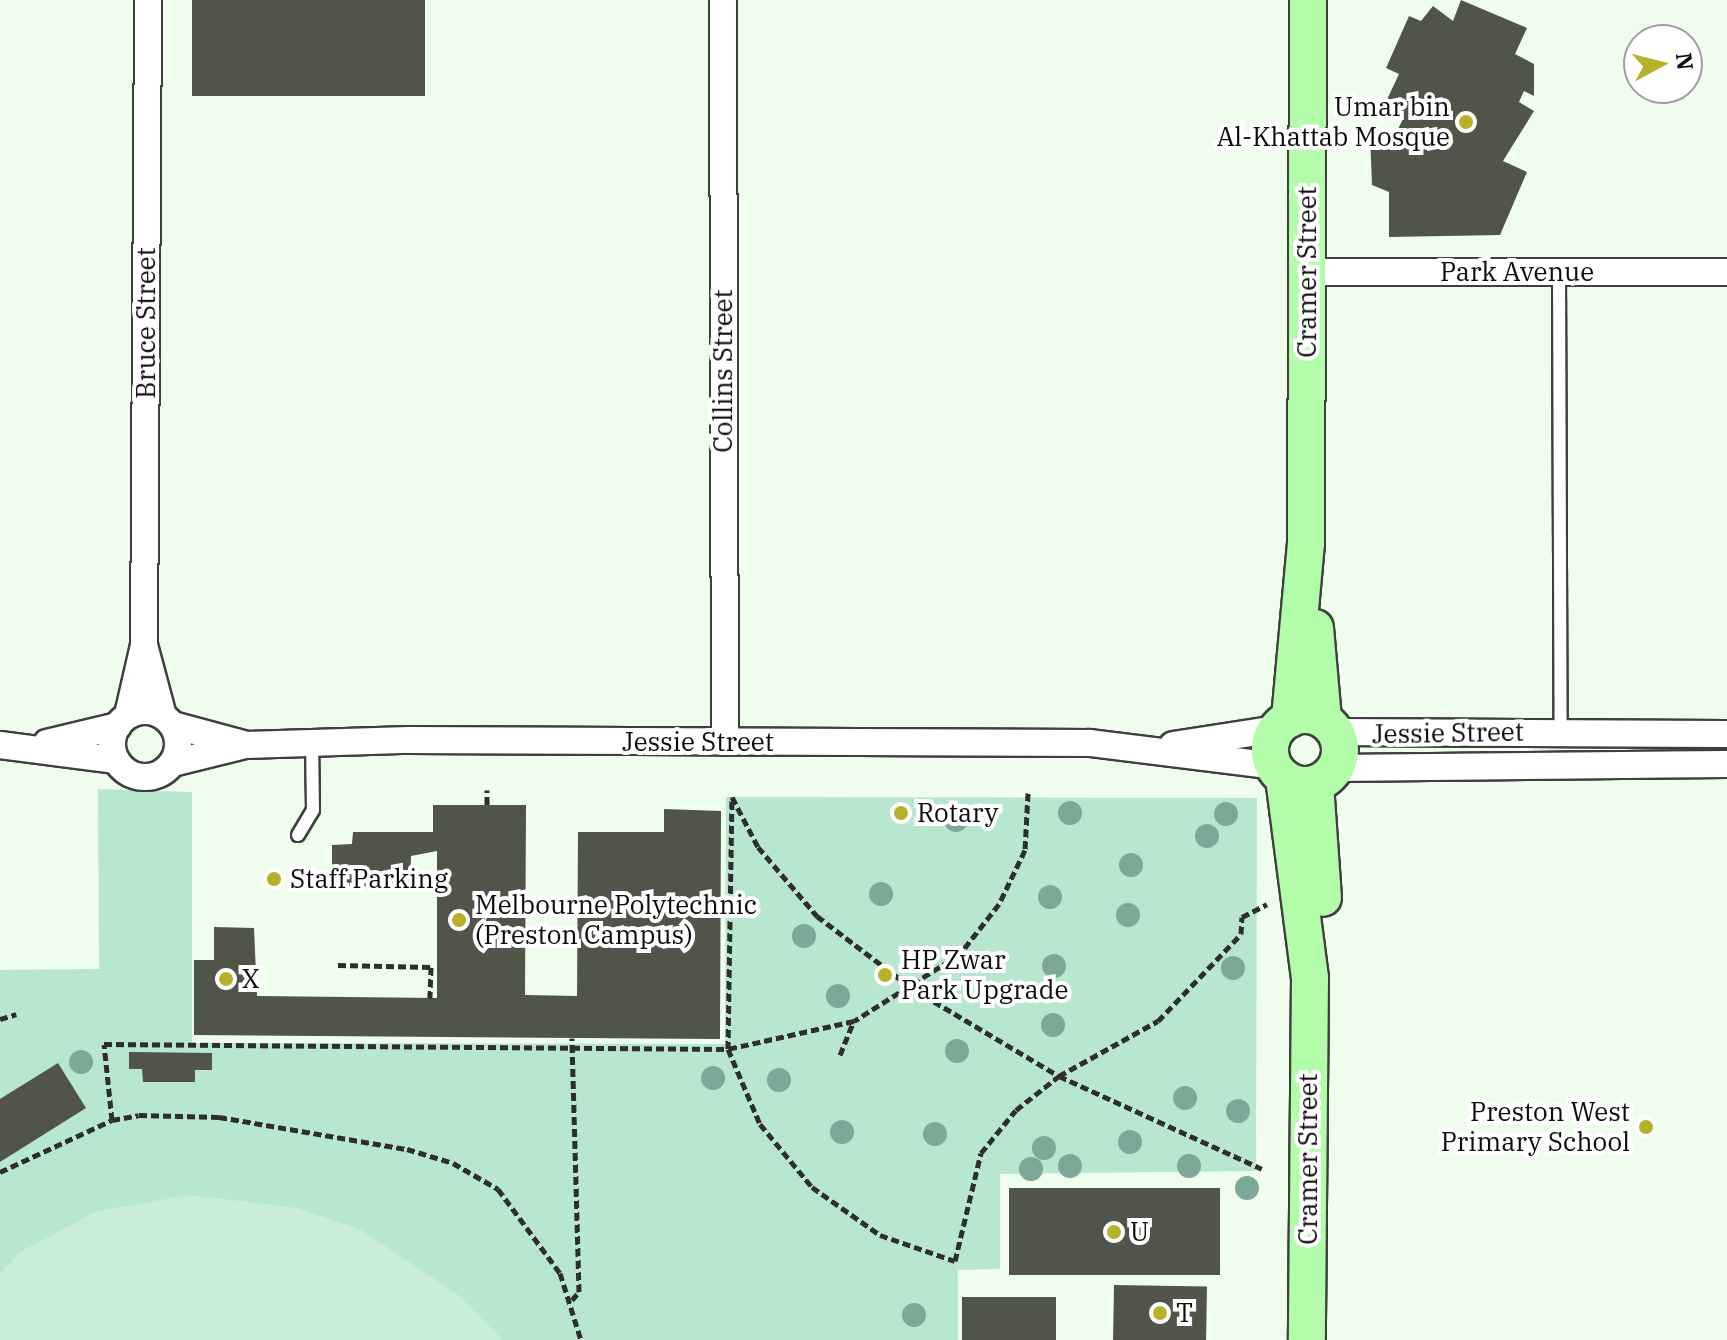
<!DOCTYPE html>
<style>
body{margin:0}
#map{position:relative;width:1727px;height:1340px;overflow:hidden;background:#effeec;font-family:"IBM Plex Serif",serif}
div>[style]{position:absolute}
[style*='--x']{left:calc(var(--x)*1px);top:calc(var(--y)*1px);width:calc(var(--w)*1px);rotate:calc(var(--a)*1deg)}
.green>*{inset:0;background:#b7e7cf}
.pitch>*{inset:0;background:#c9eed6}
.building>*{inset:0;background:#505449;transform-origin:0 0}
.path>*{height:5px;margin-top:-2.5px;transform-origin:0;background:repeating-linear-gradient(90deg,#2e2e2e 0 8px,transparent 0 12px)}
.roads{filter:drop-shadow(2px 0 #3f3f3f) drop-shadow(-2px 0 #3f3f3f) drop-shadow(0 2px #3f3f3f) drop-shadow(0 -2px #3f3f3f)}
.lane>*{height:12px;margin:-6px;padding:0 6px;transform-origin:6px;border-radius:6px;background:#fff}
.street>*{height:26px;margin:-13px;padding:0 13px;transform-origin:13px;border-radius:13px;background:#fff}
.street>.ring{margin:-13px;padding:0;box-sizing:content-box;background:none;border:26px solid #fff;border-radius:50%}
.secondary>*{height:36px;margin:-18px;padding:0 18px;transform-origin:18px;border-radius:18px;background:#b2fcaa}
.secondary>.ring{margin:-18px;padding:0;box-sizing:content-box;background:none;border:36px solid #b2fcaa;border-radius:50%}
.trees>*{width:24px;height:24px;margin:-12px;border-radius:50%;background:#7da898}
.dots>*{width:22px;height:22px;translate:-50% -50%;box-sizing:border-box;border:4px solid #fff;border-radius:50%}
span{translate:-50% -50%;white-space:nowrap;text-align:center;line-height:1.15;-webkit-text-stroke:8px #fff;paint-order:stroke}
.poi-label{font-size:26px;color:#0c0c0c}
.right{translate:-100% -50%;text-align:right}
.left{translate:0 -50%;text-align:left}
.street-label{font-size:26px;color:#0c0c0c}
.north{position:absolute;left:1623px;top:24px;width:80px;height:80px;box-sizing:border-box;background:#fff;border:2px solid #9e9e9e;border-radius:50%;rotate:83deg;font-size:22px;font-weight:700;line-height:32px;text-align:center;color:#0c0c0c}
.north::after{content:'';display:block;margin:auto;width:28px;height:36px;background:#b6b12a;clip-path:polygon(50% 0,100% 100%,50% 72%,0 100%)}
</style>
<div id="map">
<div class="green">
<i style="clip-path:polygon(98px 789px,192px 792px,192px 1043px,725px 1044px,726px 797px,1257px 798px,1256px 1171px,1000px 1174px,1000px 1269px,958px 1270px,958px 1340px,0 1340px,0 970px,99px 969px)"></i>
</div>
<div class="pitch">
<i style="clip-path:polygon(189px 1195px,297px 1208px,361px 1230px,457px 1294px,503px 1340px,0 1340px,0 1273px,22px 1251px,97px 1211px)"></i>
</div>
<div class="building">
<i style="left:192px;top:0;width:233px;height:96px"></i>
<i style="clip-path:polygon(1461px 0,1527px 28px,1515px 54px,1534px 64px,1534px 96px,1524px 91px,1519px 102px,1534px 111px,1503px 161px,1527px 172px,1500px 235px,1389px 237px,1389px 192px,1372px 185px,1370px 134px,1396px 133px,1404px 117px,1383px 108px,1399px 74px,1386px 68px,1409px 16px,1421px 21px,1433px 6px,1453px 21px)"></i>
<i style="clip-path:polygon(433px 805px,526px 805px,525px 995px,577px 996px,578px 832px,664px 832px,664px 809px,721px 811px,720px 1039px,194px 1035px,194px 960px,214px 960px,214px 927px,254px 928px,257px 996px,437px 998px,437px 851px,411px 856px,410px 887px,332px 886px,332px 845px,352px 844px,353px 832px,433px 832px)"></i>
<i style="clip-path:polygon(129px 1052px,212px 1053px,212px 1070px,195px 1070px,195px 1082px,143px 1082px,142px 1069px,129px 1069px)"></i>
<i style="clip-path:polygon(58px 1063px,86px 1108px,0 1162px,0 1099px)"></i>
<i style="left:1009px;top:1188px;width:211px;height:87px"></i>
<i style="left:1114px;top:1285px;width:93px;height:55px;rotate:1deg"></i>
<i style="left:962px;top:1297px;width:94px;height:43px"></i>
</div>
<div class="path">
<i style="--x:1028;--y:793;--w:57;--a:93"></i>
<i style="--x:1025;--y:850;--w:60;--a:115.7"></i>
<i style="--x:999;--y:904;--w:63;--a:128"></i>
<i style="--x:960;--y:954;--w:125;--a:147.7"></i>
<i style="--x:854;--y:1021;--w:129;--a:167.5"></i>
<i style="--x:728;--y:1049;--w:82;--a:66.9"></i>
<i style="--x:760;--y:1124;--w:82;--a:50.5"></i>
<i style="--x:812;--y:1187;--w:83;--a:35.2"></i>
<i style="--x:880;--y:1235;--w:79;--a:19.1"></i>
<i style="--x:955;--y:1261;--w:111;--a:-76.5"></i>
<i style="--x:981;--y:1153;--w:55;--a:-50.9"></i>
<i style="--x:1016;--y:1110;--w:55;--a:-38.3"></i>
<i style="--x:1059;--y:1076;--w:113;--a:-29.1"></i>
<i style="--x:1158;--y:1021;--w:120;--a:-46.3"></i>
<i style="--x:1241;--y:934;--w:17;--a:-87"></i>
<i style="--x:1242;--y:917;--w:28;--a:-27"></i>
<i style="--x:487;--y:805;--w:15;--a:-90"></i>
<i style="--x:338;--y:965;--w:93;--a:1.2"></i>
<i style="--x:431;--y:967;--w:31;--a:92"></i>
<i style="--x:0;--y:1019;--w:17;--a:-17"></i>
<i style="--x:840;--y:1055;--w:37;--a:-68"></i>
<i style="--x:112;--y:1120;--w:76;--a:-96"></i>
<i style="--x:104;--y:1044;--w:624;--a:0.46"></i>
<i style="--x:728;--y:1049;--w:252;--a:-89.1"></i>
<i style="--x:732;--y:797;--w:56;--a:62.5"></i>
<i style="--x:758;--y:847;--w:91;--a:49.5"></i>
<i style="--x:817;--y:916;--w:121;--a:37.2"></i>
<i style="--x:913;--y:989;--w:170;--a:30.8"></i>
<i style="--x:1059;--y:1076;--w:223;--a:24.6"></i>
<i style="--x:0;--y:1172;--w:123;--a:-24.9"></i>
<i style="--x:112;--y:1120;--w:27;--a:-10"></i>
<i style="--x:139;--y:1115;--w:80;--a:1.4"></i>
<i style="--x:219;--y:1117;--w:191;--a:9.7"></i>
<i style="--x:407;--y:1149;--w:48;--a:16.9"></i>
<i style="--x:453;--y:1163;--w:52;--a:30"></i>
<i style="--x:498;--y:1189;--w:104;--a:53.6"></i>
<i style="--x:560;--y:1273;--w:70;--a:72.6"></i>
<i style="--x:572;--y:1300;--w:11;--a:-49"></i>
<i style="--x:579;--y:1292;--w:254;--a:-91.6"></i>
</div>
<div class="roads">
<div class="lane">
<i style="--x:1559;--y:272;--w:460;--a:89.8"></i>
<i style="--x:298;--y:835;--w:29;--a:-59"></i>
<i style="--x:313;--y:810;--w:68;--a:-90.8"></i>
</div>
<div class="street">
<i style="--x:723;--y:0;--w:742;--a:89.85"></i>
<i style="--x:1307;--y:272;--w:420;--a:0"></i>
<i style="--x:144;--y:645;--w:73;--a:75"></i>
<i class="ring" style="left:112px;top:711px;width:40px;height:40px"></i>
<i style="--x:128;--y:715;--w:72;--a:-77.1"></i>
<i style="--x:144;--y:645;--w:645;--a:-89.64"></i>
<i style="--x:173;--y:725;--w:73;--a:15.2"></i>
<i style="--x:1335;--y:732;--w:392;--a:0.3"></i>
<i style="--x:47;--y:743;--w:73;--a:-13.5"></i>
<i style="--x:0;--y:745;--w:117;--a:7.4"></i>
<i style="--x:1173;--y:745;--w:106;--a:-8.7"></i>
<i style="--x:173;--y:763;--w:75;--a:-13.9"></i>
<i style="--x:246;--y:745;--w:163;--a:-1.8"></i>
<i style="--x:409;--y:740;--w:681;--a:0.25"></i>
<i style="--x:1090;--y:743;--w:185;--a:7.1"></i>
<i style="--x:1336;--y:768;--w:391;--a:-0.6"></i>
</div>
<div class="secondary">
<i style="--x:1315;--y:628;--w:92;--a:85"></i>
<i class="ring" style="left:1270px;top:715px;width:34px;height:34px"></i>
<i style="--x:1290;--y:719;--w:177;--a:-84.8"></i>
<i style="--x:1306;--y:543;--w:543;--a:-89.79"></i>
<i style="--x:1284;--y:778;--w:202;--a:82.6"></i>
<i style="--x:1310;--y:978;--w:362;--a:90.5"></i>
<i style="--x:1315;--y:784;--w:114;--a:86"></i>
</div>
</div>
<div class="trees">
<i style="left:1070px;top:813px"></i>
<i style="left:1226px;top:814px"></i>
<i style="left:956px;top:820px"></i>
<i style="left:1207px;top:836px"></i>
<i style="left:1131px;top:865px"></i>
<i style="left:881px;top:894px"></i>
<i style="left:1050px;top:897px"></i>
<i style="left:1128px;top:915px"></i>
<i style="left:804px;top:936px"></i>
<i style="left:1054px;top:966px"></i>
<i style="left:1233px;top:968px"></i>
<i style="left:838px;top:996px"></i>
<i style="left:1053px;top:1025px"></i>
<i style="left:957px;top:1051px"></i>
<i style="left:81px;top:1062px"></i>
<i style="left:713px;top:1078px"></i>
<i style="left:779px;top:1080px"></i>
<i style="left:1185px;top:1098px"></i>
<i style="left:1238px;top:1111px"></i>
<i style="left:842px;top:1132px"></i>
<i style="left:935px;top:1134px"></i>
<i style="left:1130px;top:1142px"></i>
<i style="left:1044px;top:1148px"></i>
<i style="left:1070px;top:1166px"></i>
<i style="left:1189px;top:1166px"></i>
<i style="left:1031px;top:1169px"></i>
<i style="left:1247px;top:1188px"></i>
<i style="left:914px;top:1315px"></i>
</div>
<div class="dots">
<i style="left:1466px;top:122px;background:#b6b12a"></i>
<i style="left:901px;top:813px;background:#b6b12a"></i>
<i style="left:274px;top:879px;background:#b6b12a"></i>
<i style="left:459px;top:920px;background:#b6b12a"></i>
<i style="left:885px;top:975px;background:#b6b12a"></i>
<i style="left:226px;top:979px;background:#b6b12a"></i>
<i style="left:1646px;top:1127px;background:#b6b12a"></i>
<i style="left:1114px;top:1232px;background:#b6b12a"></i>
<i style="left:1160px;top:1313px;background:#b6b12a"></i>
</div>
<div class="poi-label">
<span class="right" style="left:1450px;top:122px">Umar bin<br>Al-Khattab Mosque</span>
<span class="left" style="left:917px;top:813px">Rotary</span>
<span class="left" style="left:290px;top:879px">Staff Parking</span>
<span class="left" style="left:475px;top:920px">Melbourne Polytechnic<br>(Preston Campus)</span>
<span class="left" style="left:901px;top:975px">HP Zwar<br>Park Upgrade</span>
<span class="left" style="left:242px;top:979px">X</span>
<span class="right" style="left:1630px;top:1127px">Preston West<br>Primary School</span>
<span class="left" style="left:1130px;top:1232px">U</span>
<span class="left" style="left:1176px;top:1313px">T</span>
</div>
<div class="street-label">
<span style="left:1307px;top:272px;rotate:-90deg">Cramer Street</span>
<span style="left:1517px;top:272px">Park Avenue</span>
<span style="left:146px;top:323px;rotate:-90deg">Bruce Street</span>
<span style="left:723px;top:371px;rotate:-90deg">Collins Street</span>
<span style="left:1448px;top:733px;rotate:-1deg">Jessie Street</span>
<span style="left:698px;top:742px">Jessie Street</span>
<span style="left:1308px;top:1159px;rotate:-90deg">Cramer Street</span>
</div>
<div class="north">N</div>
</div>
